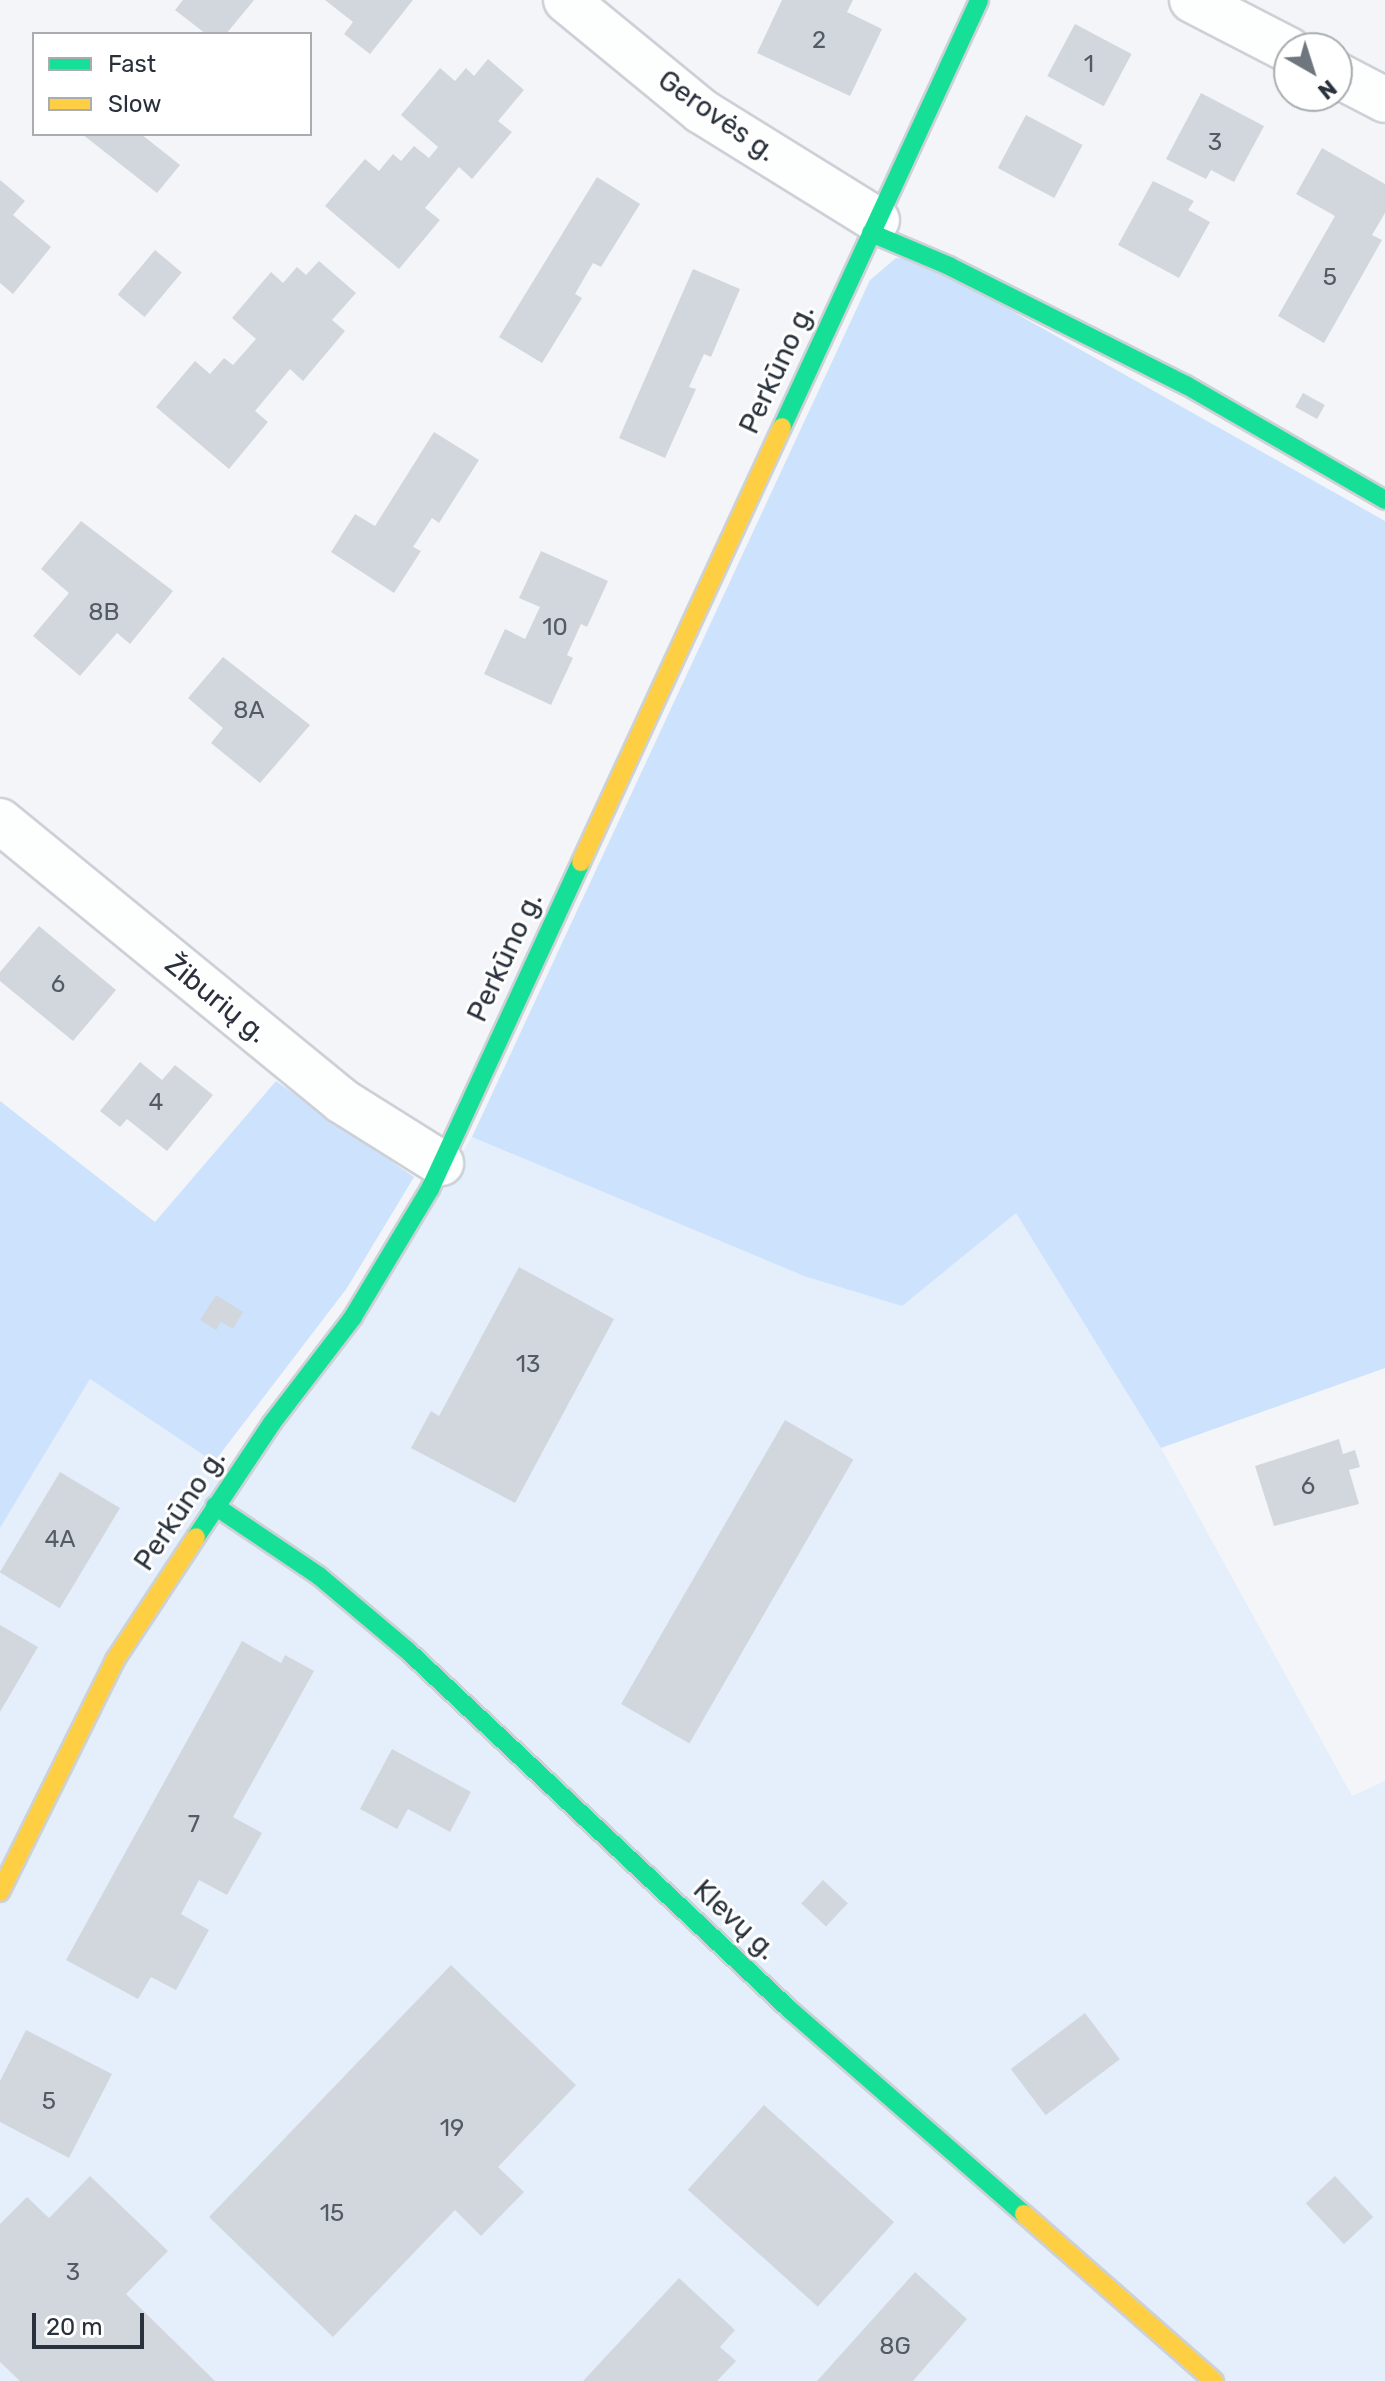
<!DOCTYPE html>
<meta charset="utf-8">
<style>
body{margin:0}
#map{position:relative;width:1385px;height:2381px;overflow:hidden;background:#f3f5f8;font-family:Rubik,sans-serif}
div>[style]{position:absolute}
[style*='--x']{left:calc(var(--x)*1px);top:calc(var(--y)*1px);width:calc(var(--w)*1px);rotate:calc(var(--a)*1deg)}
.built>*{inset:0;background:#e5effb}
.green>*{inset:0;background:#cde2fc}
.building>*{inset:0;background:#d2d7de;transform-origin:0 0}
.roads{filter:drop-shadow(2px 0 #ccd1d7) drop-shadow(-2px 0 #ccd1d7) drop-shadow(0 2px #ccd1d7) drop-shadow(0 -2px #ccd1d7)}
.street>*{height:44px;margin:-22px;padding:0 22px;transform-origin:22px;border-radius:22px;background:#fdfefe}
.fast>*{height:18px;margin:-9px;padding:0 9px;transform-origin:9px;border-radius:9px;background:#16e098}
.slow>*{height:18px;margin:-9px;padding:0 9px;transform-origin:9px;border-radius:9px;background:#ffcf43}
span{translate:-50% -50%;white-space:nowrap;text-align:center;line-height:1.15;-webkit-text-stroke:6px #fff;paint-order:stroke}
.number-label{font-size:24px;color:#535b64}
.number-label span{-webkit-text-stroke-width:0}
.street-label{font-size:28px;color:#29323c}
.legend{position:absolute;left:32px;top:32px;width:280px;height:104px;box-sizing:border-box;background:#fff;border:2px solid #a9adb1;margin:0;padding:10px 14px;list-style:none;font-size:24px;color:#29323c}
.legend li{display:flex;align-items:center;gap:16px;height:40px}
.legend b{width:40px;border:2px solid #a9adb1}
.north{position:absolute;left:1273px;top:32px;width:80px;height:80px;box-sizing:border-box;background:#fff;border:2px solid #a9adb1;border-radius:50%;rotate:141deg;font-size:22px;font-weight:700;line-height:32px;text-align:center;color:#29323c}
.north::after{content:'';display:block;margin:auto;width:28px;height:36px;background:#70767e;clip-path:polygon(50% 0,100% 100%,50% 72%,0 100%)}
.scale{position:absolute;left:32px;top:2313px;width:112px;height:36px;box-sizing:border-box;border:4px solid #29323c;border-top:0;padding-left:10px;font-size:24px;line-height:28px;white-space:nowrap;color:#29323c;-webkit-text-stroke:6px #fff;paint-order:stroke}
</style>
<div id="map">
<div class="built">
<i style="clip-path:polygon(472px 1137px,804px 1276px,1016px 1213px,1161px 1448px,1352px 1796px,1385px 1781px,1385px 2381px,0 2381px,0 1528px,90px 1379px,246px 1483px)"></i>
</div>
<div class="green">
<i style="clip-path:polygon(896px 258px,921px 260px,1385px 521px,1385px 1368px,1161px 1448px,1016px 1213px,902px 1306px,804px 1276px,472px 1137px,870px 280px)"></i>
<i style="clip-path:polygon(276px 1081px,414px 1177px,347px 1288px,214px 1462px,90px 1379px,0 1528px,0 1101px,155px 1222px)"></i>
</div>
<div class="building">
<i style="clip-path:polygon(183px 0,254px 0,226px 34px,206px 34px,175px 10px)"></i>
<i style="clip-path:polygon(325px 0,413px 0,370px 54px,344px 34px,353px 22px)"></i>
<i style="clip-path:polygon(782px 0,853px 0,847px 12px,882px 29px,850px 96px,757px 53px)"></i>
<i style="left:1075px;top:24px;width:64px;height:59px;rotate:28deg"></i>
<i style="clip-path:polygon(488px 59px,524px 90px,498px 121px,512px 132px,472px 179px,459px 167px,425px 208px,440px 220px,399px 269px,325px 206px,365px 159px,379px 171px,393px 154px,401px 161px,414px 146px,429px 158px,438px 147px,401px 115px,440px 68px,455px 81px,466px 68px,474px 76px)"></i>
<i style="clip-path:polygon(1201px 93px,1264px 126px,1234px 182px,1211px 170px,1206px 179px,1166px 159px)"></i>
<i style="left:1026px;top:115px;width:64px;height:60px;rotate:28deg"></i>
<i style="clip-path:polygon(82px 134px,141px 134px,180px 165px,157px 193px)"></i>
<i style="clip-path:polygon(1322px 148px,1385px 184px,1385px 213px,1372px 235px,1382px 240px,1324px 343px,1278px 316px,1335px 216px,1296px 194px)"></i>
<i style="clip-path:polygon(597px 177px,640px 204px,601px 267px,593px 263px,575px 294px,582px 298px,542px 363px,499px 337px)"></i>
<i style="clip-path:polygon(0 180px,25px 201px,13px 215px,51px 247px,13px 294px,0 283px)"></i>
<i style="clip-path:polygon(1153px 181px,1194px 201px,1188px 210px,1210px 222px,1179px 278px,1118px 245px)"></i>
<i style="left:155px;top:250px;width:35px;height:58px;rotate:40deg"></i>
<i style="clip-path:polygon(319px 261px,356px 293px,332px 320px,345px 331px,303px 381px,290px 369px,255px 411px,268px 422px,229px 469px,156px 407px,195px 361px,210px 374px,224px 358px,233px 365px,256px 339px,232px 318px,271px 272px,283px 283px,297px 267px,306px 275px)"></i>
<i style="clip-path:polygon(693px 269px,740px 289px,711px 357px,704px 354px,689px 387px,696px 389px,665px 458px,619px 438px)"></i>
<i style="left:1303px;top:393px;width:25px;height:16px;rotate:29deg"></i>
<i style="clip-path:polygon(434px 432px,479px 460px,439px 523px,432px 518px,413px 547px,421px 551px,394px 593px,331px 552px,355px 514px,375px 526px)"></i>
<i style="clip-path:polygon(81px 521px,173px 591px,130px 644px,117px 633px,80px 676px,33px 636px,69px 593px,41px 569px)"></i>
<i style="clip-path:polygon(541px 551px,608px 581px,587px 627px,581px 624px,567px 655px,573px 658px,551px 705px,484px 674px,505px 629px,525px 639px,540px 607px,519px 598px)"></i>
<i style="clip-path:polygon(223px 657px,310px 725px,260px 783px,211px 743px,223px 728px,188px 698px)"></i>
<i style="clip-path:polygon(39px 926px,116px 990px,73px 1041px,0 981px,0 972px)"></i>
<i style="clip-path:polygon(140px 1062px,162px 1080px,175px 1065px,213px 1095px,167px 1151px,127px 1119px,120px 1127px,100px 1111px)"></i>
<i style="clip-path:polygon(519px 1267px,614px 1319px,515px 1503px,411px 1448px,431px 1411px,439px 1416px)"></i>
<i style="clip-path:polygon(216px 1295px,243px 1312px,233px 1329px,221px 1322px,216px 1330px,200px 1320px)"></i>
<i style="left:785px;top:1420px;width:79px;height:328px;rotate:30deg"></i>
<i style="clip-path:polygon(1339px 1439px,1343px 1454px,1355px 1450px,1360px 1467px,1349px 1470px,1359px 1504px,1274px 1526px,1255px 1466px)"></i>
<i style="left:60px;top:1472px;width:70px;height:117px;rotate:31deg"></i>
<i style="clip-path:polygon(0 1625px,38px 1647px,0 1712px)"></i>
<i style="clip-path:polygon(242px 1641px,281px 1663px,285px 1655px,314px 1671px,233px 1817px,262px 1833px,227px 1895px,199px 1880px,181px 1914px,209px 1930px,176px 1990px,151px 1977px,138px 1999px,66px 1960px)"></i>
<i style="clip-path:polygon(392px 1749px,471px 1792px,450px 1832px,408px 1809px,397px 1829px,360px 1809px)"></i>
<i style="left:823px;top:1880px;width:34px;height:32px;rotate:43deg"></i>
<i style="clip-path:polygon(451px 1965px,576px 2085px,498px 2167px,524px 2192px,481px 2236px,455px 2210px,333px 2337px,209px 2217px)"></i>
<i style="left:1085px;top:2013px;width:58px;height:93px;rotate:53deg"></i>
<i style="clip-path:polygon(26px 2030px,112px 2074px,69px 2158px,0 2122px,0 2081px)"></i>
<i style="left:764px;top:2105px;width:175px;height:114px;rotate:42deg"></i>
<i style="clip-path:polygon(90px 2176px,168px 2251px,126px 2294px,215px 2381px,20px 2381px,0 2362px,0 2224px,27px 2197px,49px 2218px)"></i>
<i style="left:1335px;top:2176px;width:56px;height:40px;rotate:47deg"></i>
<i style="clip-path:polygon(915px 2272px,967px 2319px,913px 2381px,817px 2381px)"></i>
<i style="clip-path:polygon(679px 2278px,735px 2330px,720px 2347px,736px 2361px,717px 2381px,583px 2381px)"></i>
</div>
<div class="roads">
<div class="street">
<i style="--x:566;--y:0;--w:175;--a:39.4"></i>
<i style="--x:701;--y:111;--w:207;--a:31.8"></i>
<i style="--x:1192;--y:0;--w:109;--a:27.3"></i>
<i style="--x:1337;--y:75;--w:54;--a:27.5"></i>
<i style="--x:0;--y:821;--w:442;--a:39.3"></i>
<i style="--x:342;--y:1101;--w:117;--a:32.1"></i>
</div>
<div class="fast">
<i style="--x:871;--y:233;--w:85;--a:22.9"></i>
<i style="--x:949;--y:266;--w:265;--a:26.7"></i>
<i style="--x:1186;--y:385;--w:230;--a:30"></i>
<i style="--x:782;--y:427;--w:470;--a:-65.2"></i>
<i style="--x:215;--y:1506;--w:125;--a:33.9"></i>
<i style="--x:319;--y:1576;--w:116;--a:40.1"></i>
<i style="--x:408;--y:1651;--w:524;--a:43.22"></i>
<i style="--x:790;--y:2010;--w:310;--a:41.1"></i>
<i style="--x:196;--y:1537;--w:137;--a:-56.3"></i>
<i style="--x:272;--y:1423;--w:133;--a:-52.6"></i>
<i style="--x:353;--y:1317;--w:149;--a:-59"></i>
<i style="--x:430;--y:1189;--w:360;--a:-65.2"></i>
</div>
<div class="slow">
<i style="--x:581;--y:862;--w:479;--a:-65.2"></i>
<i style="--x:0;--y:1892;--w:259;--a:-63.6"></i>
<i style="--x:115;--y:1660;--w:147;--a:-56.6"></i>
<i style="--x:1024;--y:2214;--w:253;--a:41.3"></i>
</div>
</div>
<div class="number-label">
<span style="left:819px;top:41px">2</span>
<span style="left:1089px;top:65px">1</span>
<span style="left:1215px;top:143px">3</span>
<span style="left:1330px;top:278px">5</span>
<span style="left:104px;top:613px">8B</span>
<span style="left:555px;top:628px">10</span>
<span style="left:249px;top:711px">8A</span>
<span style="left:58px;top:985px">6</span>
<span style="left:156px;top:1103px">4</span>
<span style="left:528px;top:1365px">13</span>
<span style="left:1308px;top:1487px">6</span>
<span style="left:60px;top:1540px">4A</span>
<span style="left:194px;top:1825px">7</span>
<span style="left:49px;top:2102px">5</span>
<span style="left:452px;top:2129px">19</span>
<span style="left:332px;top:2214px">15</span>
<span style="left:73px;top:2273px">3</span>
<span style="left:895px;top:2347px">8G</span>
</div>
<div class="street-label">
<span style="left:717px;top:116px;rotate:35deg">Gerovės g.</span>
<span style="left:777px;top:369px;rotate:-65deg">Perkūno g.</span>
<span style="left:505px;top:957px;rotate:-65deg">Perkūno g.</span>
<span style="left:216px;top:999px;rotate:39deg">Žiburių g.</span>
<span style="left:180px;top:1510px;rotate:-56deg">Perkūno g.</span>
<span style="left:735px;top:1920px;rotate:43deg">Klevų g.</span>
</div>
<ul class="legend">
<li><b style="height:10px;background:#16e098"></b>Fast</li>
<li><b style="height:10px;background:#ffcf43"></b>Slow</li>
</ul>
<div class="north">N</div>
<div class="scale">20 m</div>
</div>
